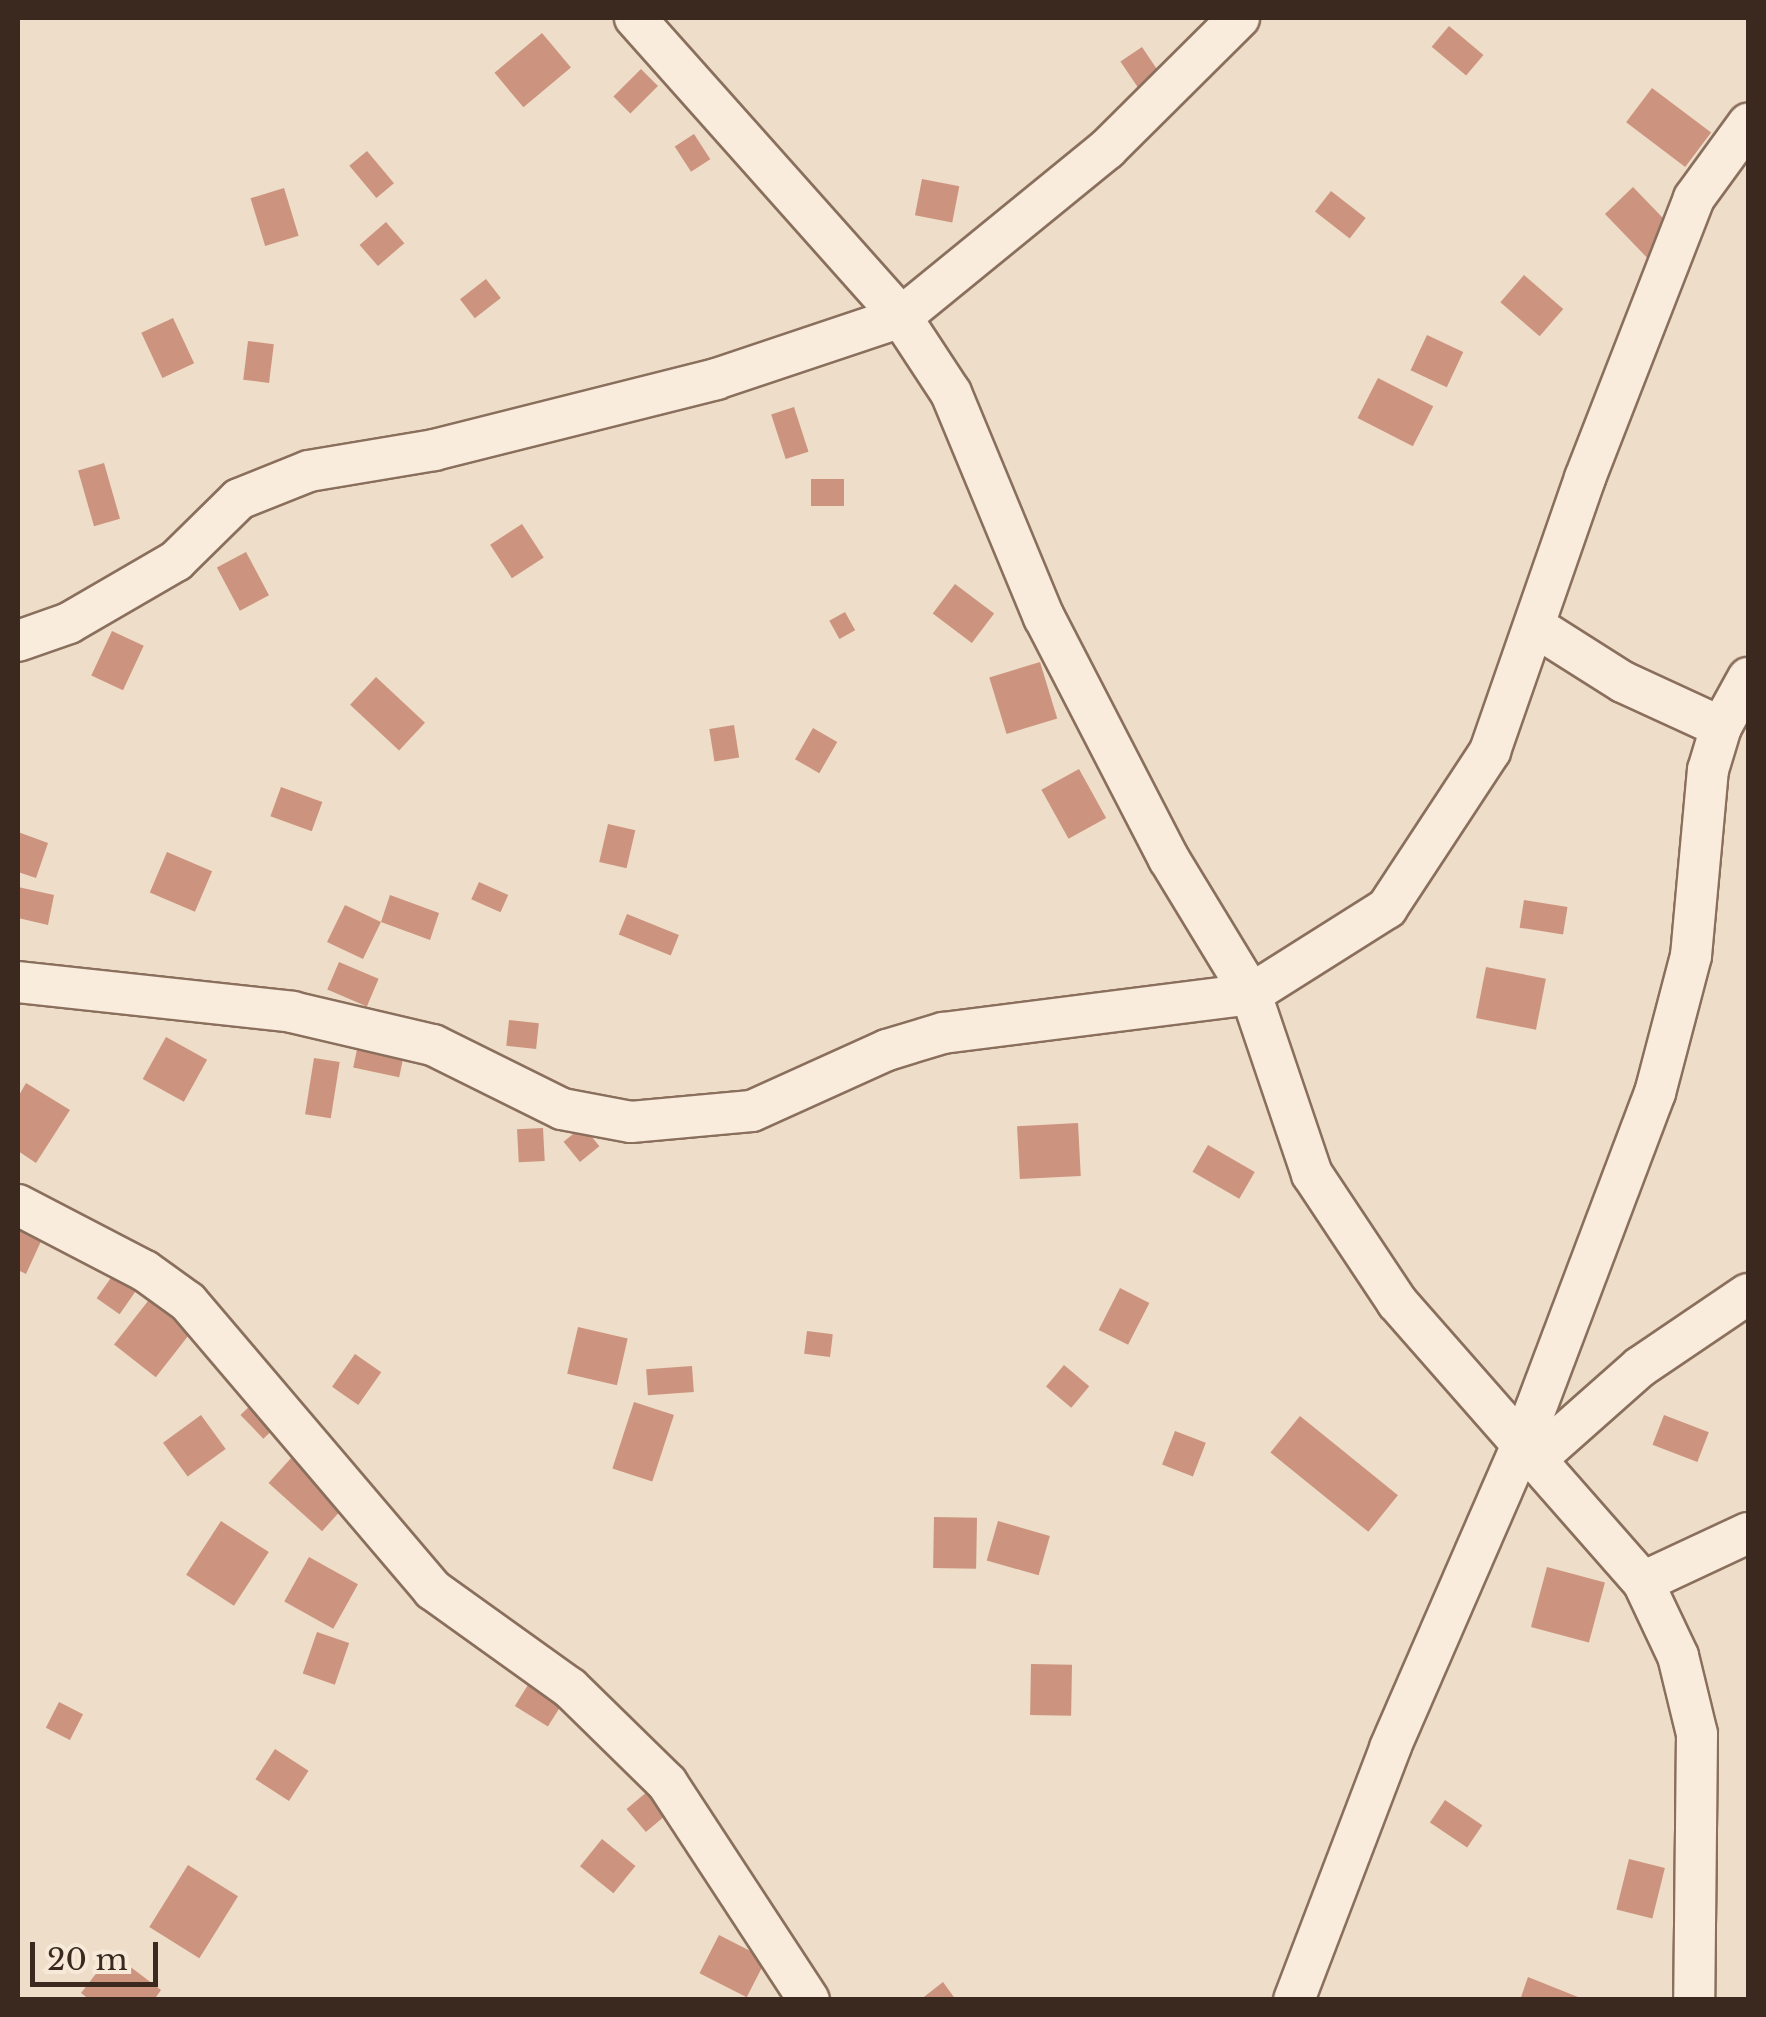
<!DOCTYPE html>
<style>
body{margin:0}
#map{position:relative;width:1766px;height:2017px;overflow:hidden;background:#eeddc8;font-family:"Libre Baskerville",serif}
div>[style]{position:absolute}
[style*='--x']{left:calc(var(--x)*1px);top:calc(var(--y)*1px);width:calc(var(--w)*1px);rotate:calc(var(--a)*1deg)}
.building>*{inset:0;background:#cc947f;transform-origin:0 0}
.roads{filter:drop-shadow(2px 0 #8a6f5d) drop-shadow(-2px 0 #8a6f5d) drop-shadow(0 2px #8a6f5d) drop-shadow(0 -2px #8a6f5d)}
.street>*{height:40px;margin:-20px;padding:0 20px;transform-origin:20px;border-radius:20px;background:#f9ecdc}
span{translate:-50% -50%;white-space:nowrap;text-align:center;line-height:1.15;-webkit-text-stroke:9px #f6e9d8;paint-order:stroke}
.frame{position:absolute;inset:0;border:20px solid #3b2920;pointer-events:none}
.scale{position:absolute;left:30px;top:1942px;width:128px;height:45px;box-sizing:border-box;border:5px solid #3b2920;border-top:0;padding-left:12px;font-size:30px;line-height:35px;white-space:nowrap;color:#3b2920;-webkit-text-stroke:8px #f6e9d8;paint-order:stroke}
</style>
<div id="map">
<div class="building">
<i style="left:1449px;top:26px;width:45px;height:27px;rotate:40deg"></i>
<i style="left:542px;top:33px;width:45px;height:62px;rotate:50deg"></i>
<i style="left:1142px;top:47px;width:46px;height:26px;rotate:56deg"></i>
<i style="left:641px;top:69px;width:24px;height:39px;rotate:45deg"></i>
<i style="left:1652px;top:88px;width:74px;height:43px;rotate:37deg"></i>
<i style="left:694px;top:134px;width:30px;height:23px;rotate:57deg"></i>
<i style="left:367px;top:151px;width:42px;height:23px;rotate:50deg"></i>
<i style="left:922px;top:179px;width:38px;height:37px;rotate:11deg"></i>
<i style="left:1633px;top:187px;width:65px;height:39px;rotate:46deg"></i>
<i style="left:284px;top:188px;width:50px;height:35px;rotate:73deg"></i>
<i style="left:1331px;top:191px;width:44px;height:26px;rotate:38deg"></i>
<i style="left:386px;top:222px;width:28px;height:35px;rotate:49deg"></i>
<i style="left:1524px;top:275px;width:52px;height:36px;rotate:41deg"></i>
<i style="left:486px;top:279px;width:24px;height:33px;rotate:52deg"></i>
<i style="left:173px;top:318px;width:50px;height:35px;rotate:65deg"></i>
<i style="left:1427px;top:335px;width:40px;height:39px;rotate:25deg"></i>
<i style="left:248px;top:341px;width:26px;height:39px;rotate:7deg"></i>
<i style="left:1378px;top:378px;width:62px;height:45px;rotate:27deg"></i>
<i style="left:794px;top:407px;width:47px;height:24px;rotate:72deg"></i>
<i style="left:104px;top:463px;width:58px;height:27px;rotate:74deg"></i>
<i style="left:811px;top:479px;width:33px;height:27px"></i>
<i style="left:522px;top:524px;width:40px;height:38px;rotate:57deg"></i>
<i style="left:246px;top:552px;width:49px;height:33px;rotate:62deg"></i>
<i style="left:955px;top:584px;width:49px;height:37px;rotate:37deg"></i>
<i style="left:845px;top:612px;width:21px;height:18px;rotate:61deg"></i>
<i style="left:112px;top:631px;width:35px;height:49px;rotate:25deg"></i>
<i style="left:1040px;top:662px;width:59px;height:53px;rotate:73deg"></i>
<i style="left:376px;top:677px;width:67px;height:38px;rotate:43deg"></i>
<i style="left:734px;top:725px;width:33px;height:25px;rotate:81deg"></i>
<i style="left:813px;top:728px;width:28px;height:36px;rotate:30deg"></i>
<i style="left:1079px;top:769px;width:56px;height:43px;rotate:61deg"></i>
<i style="left:281px;top:787px;width:44px;height:31px;rotate:20deg"></i>
<i style="left:608px;top:824px;width:28px;height:39px;rotate:13deg"></i>
<i style="clip-path:polygon(18px 832px,48px 843px,36px 878px,18px 872px)"></i>
<i style="left:167px;top:852px;width:49px;height:44px;rotate:23deg"></i>
<i style="left:479px;top:882px;width:32px;height:19px;rotate:24deg"></i>
<i style="clip-path:polygon(18px 887px,54px 895px,48px 925px,18px 918px)"></i>
<i style="clip-path:polygon(390px 895px,439px 913px,430px 940px,381px 922px,363px 959px,327px 942px,345px 905px,381px 922px)"></i>
<i style="left:1524px;top:900px;width:44px;height:28px;rotate:9deg"></i>
<i style="left:627px;top:914px;width:56px;height:22px;rotate:22deg"></i>
<i style="left:339px;top:962px;width:43px;height:30px;rotate:23deg"></i>
<i style="left:1486px;top:967px;width:61px;height:52px;rotate:11deg"></i>
<i style="left:509px;top:1020px;width:30px;height:26px;rotate:6deg"></i>
<i style="left:166px;top:1037px;width:47px;height:48px;rotate:29deg"></i>
<i style="left:359px;top:1040px;width:47px;height:28px;rotate:12deg"></i>
<i style="left:314px;top:1058px;width:26px;height:57px;rotate:9deg"></i>
<i style="clip-path:polygon(26px 1083px,70px 1110px,36px 1163px,18px 1151px,18px 1097px)"></i>
<i style="left:1078px;top:1123px;width:53px;height:61px;rotate:87deg"></i>
<i style="left:583px;top:1126px;width:26px;height:25px;rotate:51deg"></i>
<i style="left:543px;top:1128px;width:33px;height:26px;rotate:87deg"></i>
<i style="left:1208px;top:1145px;width:54px;height:31px;rotate:30deg"></i>
<i style="clip-path:polygon(18px 1212px,48px 1226px,26px 1274px,18px 1270px)"></i>
<i style="left:115px;top:1272px;width:28px;height:32px;rotate:35deg"></i>
<i style="left:159px;top:1287px;width:53px;height:73px;rotate:38deg"></i>
<i style="left:1120px;top:1288px;width:33px;height:47px;rotate:27deg"></i>
<i style="left:578px;top:1327px;width:51px;height:48px;rotate:13deg"></i>
<i style="left:807px;top:1331px;width:26px;height:23px;rotate:7deg"></i>
<i style="left:355px;top:1354px;width:32px;height:40px;rotate:35deg"></i>
<i style="left:1064px;top:1365px;width:33px;height:28px;rotate:40deg"></i>
<i style="left:692px;top:1366px;width:26px;height:46px;rotate:86deg"></i>
<i style="left:257px;top:1399px;width:33px;height:23px;rotate:46deg"></i>
<i style="left:634px;top:1402px;width:42px;height:70px;rotate:18deg"></i>
<i style="left:201px;top:1415px;width:42px;height:47px;rotate:54deg"></i>
<i style="left:1664px;top:1415px;width:48px;height:32px;rotate:21deg"></i>
<i style="left:1300px;top:1416px;width:126px;height:47px;rotate:39deg"></i>
<i style="left:1175px;top:1431px;width:33px;height:36px;rotate:21deg"></i>
<i style="left:292px;top:1457px;width:72px;height:35px;rotate:42deg"></i>
<i style="left:934px;top:1517px;width:43px;height:51px;rotate:1deg"></i>
<i style="left:221px;top:1521px;width:57px;height:64px;rotate:33deg"></i>
<i style="left:998px;top:1521px;width:54px;height:41px;rotate:16deg"></i>
<i style="left:309px;top:1557px;width:56px;height:51px;rotate:29deg"></i>
<i style="left:1547px;top:1567px;width:60px;height:62px;rotate:15deg"></i>
<i style="left:317px;top:1632px;width:34px;height:44px;rotate:19deg"></i>
<i style="left:1031px;top:1664px;width:41px;height:51px;rotate:1deg"></i>
<i style="left:536px;top:1672px;width:39px;height:40px;rotate:32deg"></i>
<i style="left:59px;top:1702px;width:27px;height:29px;rotate:27deg"></i>
<i style="left:275px;top:1749px;width:40px;height:36px;rotate:33deg"></i>
<i style="left:648px;top:1791px;width:30px;height:28px;rotate:50deg"></i>
<i style="left:1445px;top:1800px;width:45px;height:27px;rotate:34deg"></i>
<i style="left:602px;top:1839px;width:43px;height:35px;rotate:39deg"></i>
<i style="left:1629px;top:1859px;width:37px;height:52px;rotate:14deg"></i>
<i style="left:188px;top:1865px;width:59px;height:73px;rotate:32deg"></i>
<i style="left:719px;top:1935px;width:53px;height:43px;rotate:27deg"></i>
<i style="clip-path:polygon(112px 1953px,161px 1990px,154px 2000px,90px 2000px,81px 1993px)"></i>
<i style="clip-path:polygon(1528px 1977px,1583px 1999px,1583px 2000px,1520px 2000px)"></i>
<i style="clip-path:polygon(943px 1982px,956px 2000px,920px 2000px)"></i>
</div>
<div class="roads">
<div class="street">
<i style="--x:635;--y:18;--w:400;--a:48.3"></i>
<i style="--x:901;--y:317;--w:91;--a:56.7"></i>
<i style="--x:951;--y:393;--w:243;--a:67.5"></i>
<i style="--x:1044;--y:617;--w:272;--a:62.7"></i>
<i style="--x:1169;--y:859;--w:158;--a:58.7"></i>
<i style="--x:1251;--y:994;--w:190;--a:71.3"></i>
<i style="--x:1312;--y:1174;--w:154;--a:56.4"></i>
<i style="--x:1397;--y:1302;--w:373;--a:48.7"></i>
<i style="--x:1643;--y:1582;--w:116;--a:-25"></i>
<i style="--x:1536;--y:627;--w:103;--a:32.3"></i>
<i style="--x:1623;--y:682;--w:108;--a:24.7"></i>
<i style="--x:18;--y:641;--w:54;--a:-19.4"></i>
<i style="--x:69;--y:623;--w:124;--a:-30.1"></i>
<i style="--x:176;--y:561;--w:88;--a:-44.5"></i>
<i style="--x:239;--y:499;--w:75;--a:-21.8"></i>
<i style="--x:309;--y:471;--w:127;--a:-9.5"></i>
<i style="--x:434;--y:450;--w:291;--a:-14.1"></i>
<i style="--x:716;--y:379;--w:195;--a:-18.5"></i>
<i style="--x:901;--y:317;--w:266;--a:-39.2"></i>
<i style="--x:1107;--y:149;--w:186;--a:-44.8"></i>
<i style="--x:18;--y:982;--w:276;--a:6.2"></i>
<i style="--x:292;--y:1012;--w:145;--a:13.2"></i>
<i style="--x:433;--y:1045;--w:144;--a:26.4"></i>
<i style="--x:562;--y:1109;--w:70;--a:10.7"></i>
<i style="--x:631;--y:1122;--w:121;--a:-5.2"></i>
<i style="--x:752;--y:1111;--w:148;--a:-24.3"></i>
<i style="--x:887;--y:1050;--w:59;--a:-16.9"></i>
<i style="--x:943;--y:1033;--w:310;--a:-7.2"></i>
<i style="--x:1251;--y:994;--w:161;--a:-32.3"></i>
<i style="--x:1387;--y:908;--w:188;--a:-56.7"></i>
<i style="--x:1490;--y:751;--w:289;--a:-70.8"></i>
<i style="--x:1585;--y:478;--w:300;--a:-68.7"></i>
<i style="--x:1694;--y:198;--w:92;--a:-53.9"></i>
<i style="--x:18;--y:1205;--w:143;--a:27.5"></i>
<i style="--x:145;--y:1271;--w:53;--a:35.8"></i>
<i style="--x:188;--y:1302;--w:378;--a:49.6"></i>
<i style="--x:433;--y:1590;--w:168;--a:35.6"></i>
<i style="--x:570;--y:1688;--w:136;--a:44.4"></i>
<i style="--x:667;--y:1783;--w:259;--a:56.8"></i>
<i style="--x:1536;--y:1459;--w:139;--a:-41.5"></i>
<i style="--x:1640;--y:1367;--w:130;--a:-34.1"></i>
<i style="--x:1643;--y:1582;--w:82;--a:64.7"></i>
<i style="--x:1678;--y:1656;--w:80;--a:76.3"></i>
<i style="--x:1697;--y:1734;--w:266;--a:90.6"></i>
<i style="--x:1294;--y:2000;--w:270;--a:-69.1"></i>
<i style="--x:1390;--y:1748;--w:334;--a:-66.5"></i>
<i style="--x:1523;--y:1442;--w:373;--a:-69.3"></i>
<i style="--x:1655;--y:1093;--w:142;--a:-75.3"></i>
<i style="--x:1691;--y:956;--w:187;--a:-84.8"></i>
<i style="--x:1708;--y:770;--w:45;--a:-73.2"></i>
<i style="--x:1721;--y:727;--w:56;--a:-61.1"></i>
</div>
</div>
<div class="frame"></div>
<div class="scale">20 m</div>
</div>
